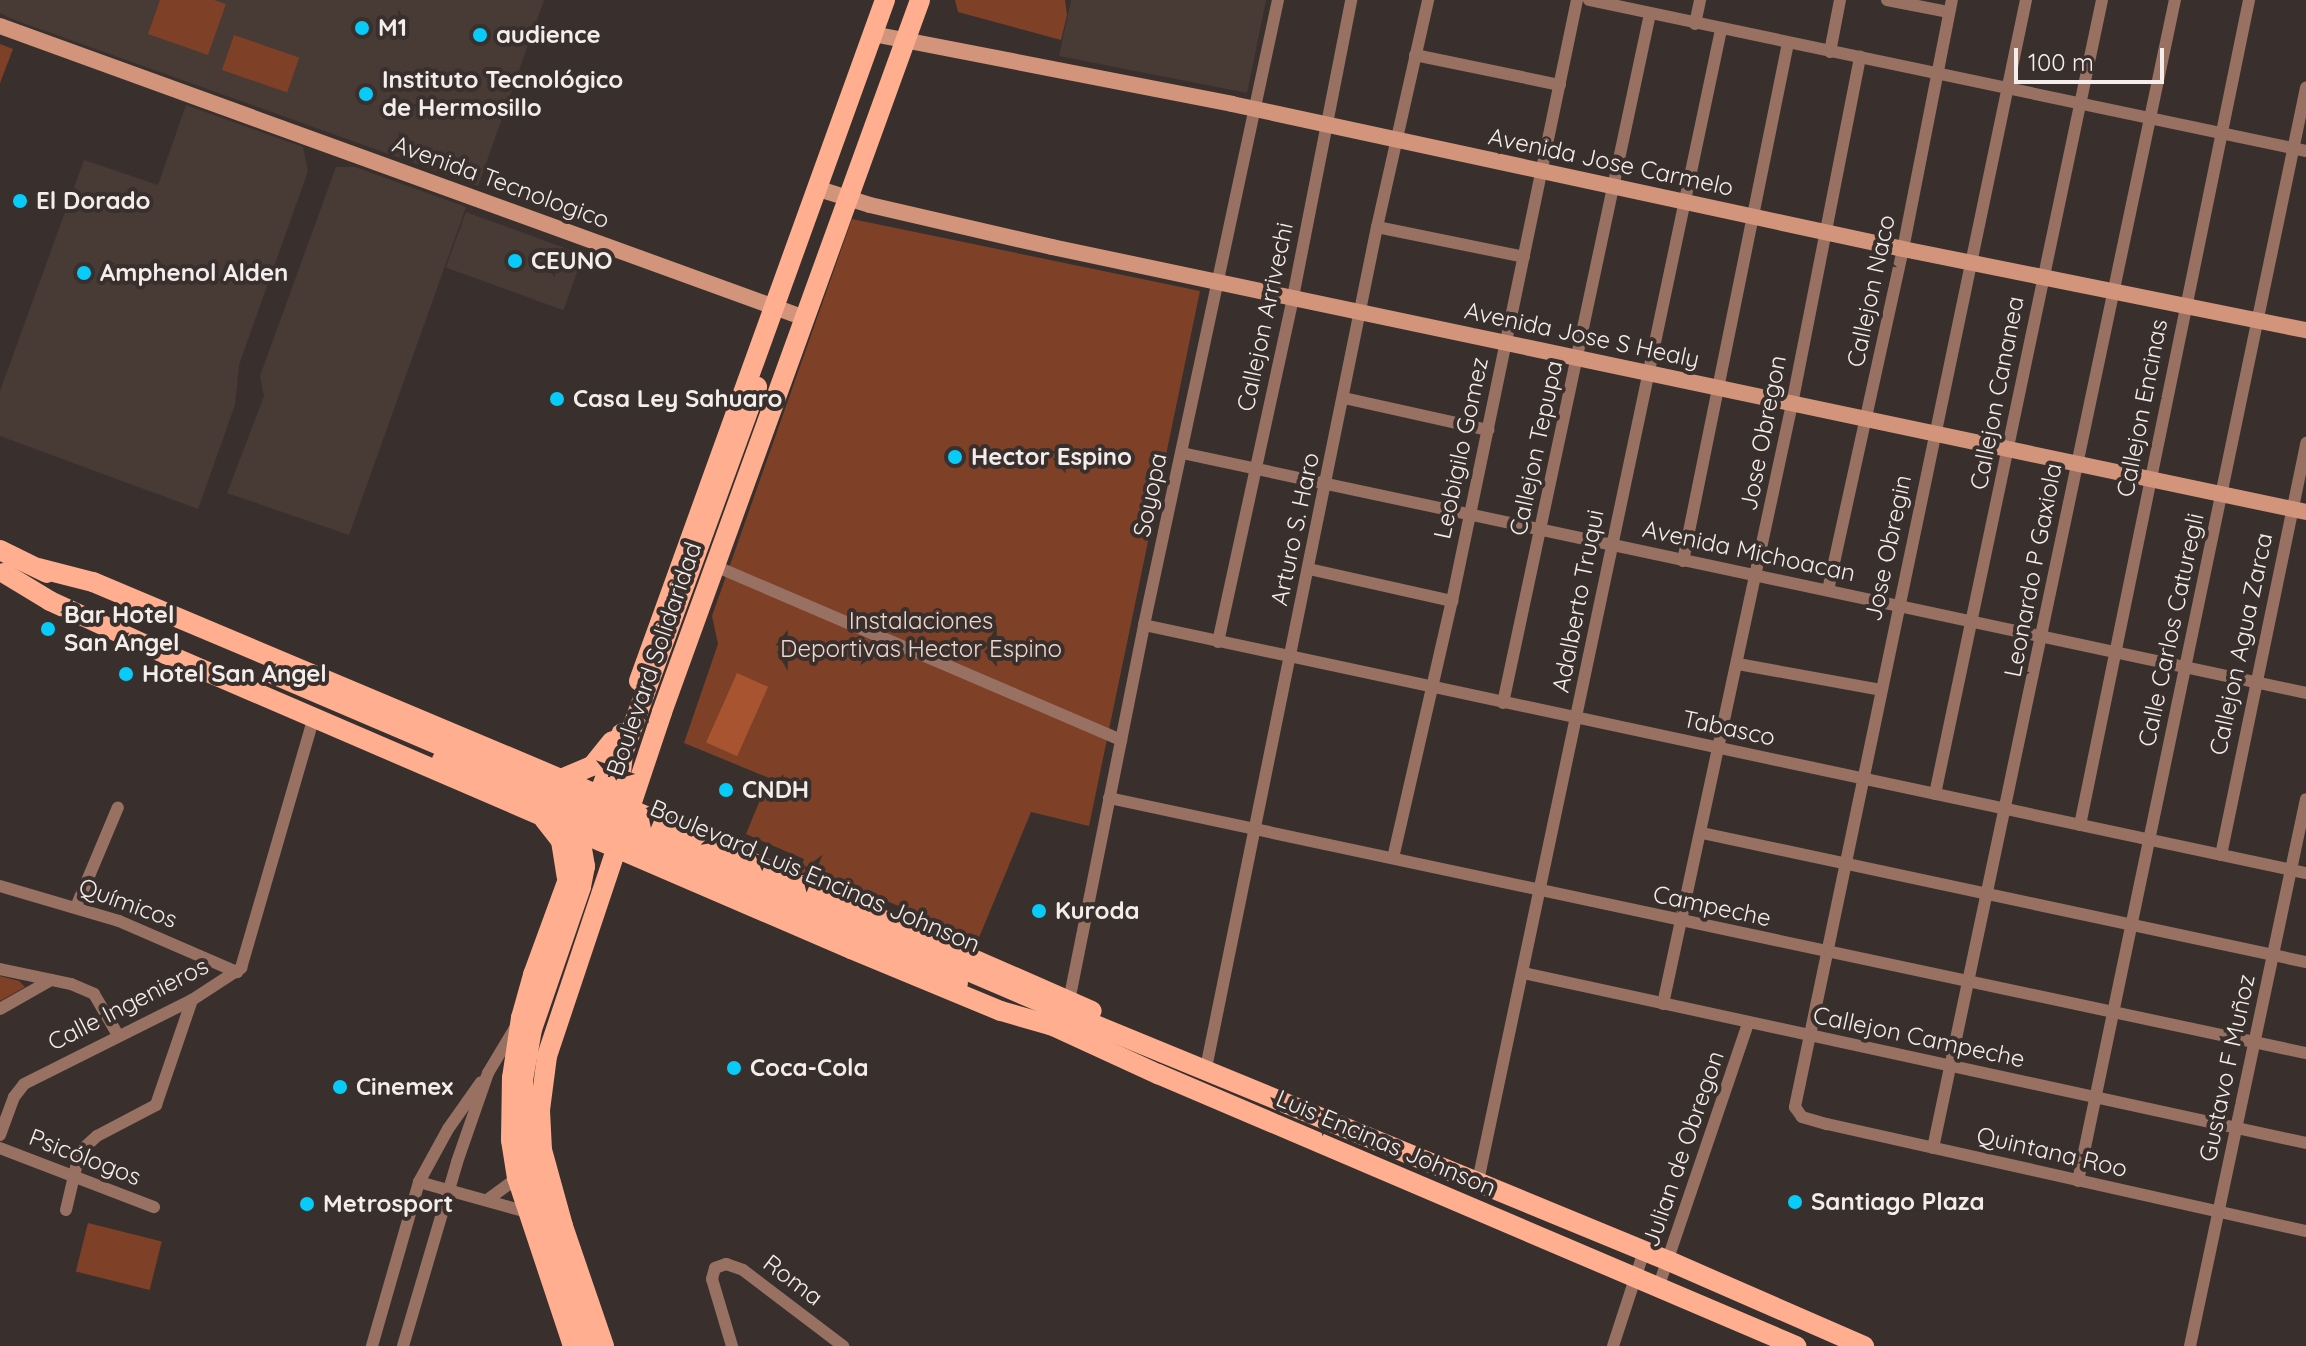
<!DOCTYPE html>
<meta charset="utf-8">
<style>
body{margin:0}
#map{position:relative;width:2306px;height:1346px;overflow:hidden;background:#39302d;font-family:Quicksand,sans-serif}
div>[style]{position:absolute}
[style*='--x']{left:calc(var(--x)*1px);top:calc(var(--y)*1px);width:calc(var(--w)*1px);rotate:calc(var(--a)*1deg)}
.built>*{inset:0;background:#483a35;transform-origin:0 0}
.green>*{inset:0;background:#7e4026;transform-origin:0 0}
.water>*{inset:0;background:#a95430;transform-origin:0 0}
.street>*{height:12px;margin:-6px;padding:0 6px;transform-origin:6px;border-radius:6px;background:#997162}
.secondary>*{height:16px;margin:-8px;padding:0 8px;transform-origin:8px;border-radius:8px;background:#d2947b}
.primary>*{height:20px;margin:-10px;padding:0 10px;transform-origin:10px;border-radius:10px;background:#ffaf8f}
.primary-bridge>*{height:20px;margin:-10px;padding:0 10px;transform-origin:10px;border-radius:10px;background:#ffaf8f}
.dots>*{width:22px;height:22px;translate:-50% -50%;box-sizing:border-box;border:4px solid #39302d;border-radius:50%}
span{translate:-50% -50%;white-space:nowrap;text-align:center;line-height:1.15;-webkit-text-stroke:8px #39302d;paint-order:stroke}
.poi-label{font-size:24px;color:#f3edeb;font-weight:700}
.left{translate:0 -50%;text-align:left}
.street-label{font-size:24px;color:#f3edeb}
.park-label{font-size:24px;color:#efd6cc}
.scale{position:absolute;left:2014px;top:48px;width:150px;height:36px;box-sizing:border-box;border:4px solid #f3edeb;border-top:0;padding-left:10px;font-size:24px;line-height:28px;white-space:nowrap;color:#f3edeb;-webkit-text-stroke:6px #39302d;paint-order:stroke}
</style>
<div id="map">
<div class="built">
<i style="clip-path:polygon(0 0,544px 0,478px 186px,12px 19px,0 13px)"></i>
<i style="clip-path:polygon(1071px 0,1266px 0,1247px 93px,1059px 56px)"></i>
<i style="clip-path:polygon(186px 105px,303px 147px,308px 171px,239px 365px,235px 405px,198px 509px,0 436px,0 391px,84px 160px,158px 185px)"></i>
<i style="clip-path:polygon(336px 167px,355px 167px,466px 207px,349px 535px,227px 493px,264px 396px,260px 376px)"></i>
<i style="left:466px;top:212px;width:125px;height:59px;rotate:20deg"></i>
</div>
<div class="green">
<i style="clip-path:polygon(160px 0,214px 0,226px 4px,208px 55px,148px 34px)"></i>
<i style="clip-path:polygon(955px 0,1065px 0,1067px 15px,1061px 40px,958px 12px)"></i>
<i style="left:234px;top:35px;width:69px;height:37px;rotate:19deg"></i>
<i style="clip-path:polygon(0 44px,13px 49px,0 83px)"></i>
<i style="clip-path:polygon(852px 219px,1200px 291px,1089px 826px,1031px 812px,978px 940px,833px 878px,820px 881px,799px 873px,804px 859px,746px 834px,769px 778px,684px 743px,718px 644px,712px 616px)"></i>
<i style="clip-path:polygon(0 976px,19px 981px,25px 987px,0 1001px)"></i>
<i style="left:88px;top:1223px;width:76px;height:50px;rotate:14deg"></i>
</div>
<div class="water">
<i style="left:737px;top:673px;width:34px;height:76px;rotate:24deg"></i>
</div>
<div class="street">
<i style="--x:1589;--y:0;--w:733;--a:11.89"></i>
<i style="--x:1887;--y:0;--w:63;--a:11"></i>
<i style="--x:2026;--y:0;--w:1131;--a:101.79"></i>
<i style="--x:1795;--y:1107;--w:12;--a:55"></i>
<i style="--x:1802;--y:1117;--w:26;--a:16"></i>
<i style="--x:1827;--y:1124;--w:491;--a:12.6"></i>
<i style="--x:1695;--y:24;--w:25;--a:-78"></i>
<i style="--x:1830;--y:52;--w:53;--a:-79.1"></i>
<i style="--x:1415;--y:55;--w:148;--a:11.7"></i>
<i style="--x:1377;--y:227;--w:150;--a:11.5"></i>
<i style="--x:1344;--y:398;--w:148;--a:12.5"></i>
<i style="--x:1182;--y:453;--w:1149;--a:12.05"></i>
<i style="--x:1683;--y:561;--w:529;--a:-78.54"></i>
<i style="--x:715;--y:566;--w:442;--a:23.2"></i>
<i style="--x:1309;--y:569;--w:147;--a:12.6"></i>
<i style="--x:1828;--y:590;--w:349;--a:-77.6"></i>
<i style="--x:1903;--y:249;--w:254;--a:-78.9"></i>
<i style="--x:1144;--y:625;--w:1188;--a:12.05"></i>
<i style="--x:1218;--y:642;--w:353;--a:-77.7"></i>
<i style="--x:1293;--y:297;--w:303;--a:-78.9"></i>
<i style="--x:1738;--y:664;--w:145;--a:10.3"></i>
<i style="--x:1503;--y:703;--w:705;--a:-77.96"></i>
<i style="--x:1935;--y:794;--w:811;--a:-78.12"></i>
<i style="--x:1109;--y:798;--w:1224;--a:12.03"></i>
<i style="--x:2080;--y:825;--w:842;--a:-78.42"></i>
<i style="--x:1702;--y:833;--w:618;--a:12.06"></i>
<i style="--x:2221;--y:855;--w:421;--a:-78.3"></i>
<i style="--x:1393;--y:858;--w:264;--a:-77.1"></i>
<i style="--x:1452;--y:601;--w:614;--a:-78.25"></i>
<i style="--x:0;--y:886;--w:124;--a:16.4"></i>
<i style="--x:119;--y:921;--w:129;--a:23.4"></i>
<i style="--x:76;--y:907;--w:108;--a:-67.2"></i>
<i style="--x:0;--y:969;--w:73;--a:11.9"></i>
<i style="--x:71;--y:984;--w:25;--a:23"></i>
<i style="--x:94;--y:994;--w:48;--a:59.7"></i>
<i style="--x:1524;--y:973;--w:800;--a:12.26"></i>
<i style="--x:1069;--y:1001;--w:383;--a:-78.7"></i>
<i style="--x:1144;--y:625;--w:639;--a:-77.9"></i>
<i style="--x:1663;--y:1004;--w:614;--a:-77.87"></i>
<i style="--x:1792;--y:404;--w:354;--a:-78.9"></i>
<i style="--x:0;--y:1009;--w:59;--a:-29.6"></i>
<i style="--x:1206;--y:1068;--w:858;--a:-78.51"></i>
<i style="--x:1377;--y:227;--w:233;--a:-77.3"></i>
<i style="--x:0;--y:1135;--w:40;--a:-69.8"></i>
<i style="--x:14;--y:1097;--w:16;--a:-52"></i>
<i style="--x:24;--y:1084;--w:188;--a:-26.6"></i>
<i style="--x:192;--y:1000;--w:59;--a:-33.1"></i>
<i style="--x:241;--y:968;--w:261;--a:-73.8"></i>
<i style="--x:0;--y:1148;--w:165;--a:21"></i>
<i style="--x:1933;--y:1148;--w:1173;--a:-78.1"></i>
<i style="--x:1478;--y:1181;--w:1176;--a:-78.08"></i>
<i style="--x:2078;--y:1181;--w:1117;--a:-78.22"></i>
<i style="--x:419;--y:1182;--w:112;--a:15.5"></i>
<i style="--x:487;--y:1200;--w:37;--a:-36"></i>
<i style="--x:66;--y:1210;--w:48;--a:-76.8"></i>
<i style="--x:77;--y:1163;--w:18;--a:-63"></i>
<i style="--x:85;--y:1147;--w:16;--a:-43"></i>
<i style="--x:97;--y:1136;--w:67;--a:-27.7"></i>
<i style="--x:156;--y:1105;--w:111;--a:-71.1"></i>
<i style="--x:1658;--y:1288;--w:280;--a:-71.2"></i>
<i style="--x:372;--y:1346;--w:171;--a:-74"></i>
<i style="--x:419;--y:1182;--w:60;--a:-61.3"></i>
<i style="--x:448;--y:1129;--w:57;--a:-54.9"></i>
<i style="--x:403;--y:1346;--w:192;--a:-73.6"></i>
<i style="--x:457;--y:1162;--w:94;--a:-70.8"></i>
<i style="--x:488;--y:1073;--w:52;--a:-59"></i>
<i style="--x:732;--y:1346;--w:70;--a:-106.6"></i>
<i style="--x:712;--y:1279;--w:11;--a:-75"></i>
<i style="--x:715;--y:1268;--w:12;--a:-20"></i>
<i style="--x:726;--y:1264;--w:18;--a:19"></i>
<i style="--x:743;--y:1270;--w:126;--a:37.2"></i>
<i style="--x:1613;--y:1346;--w:100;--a:-71.9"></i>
<i style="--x:2190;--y:1346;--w:559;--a:-78.03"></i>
</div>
<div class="secondary">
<i style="--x:0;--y:26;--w:856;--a:19.94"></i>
<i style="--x:873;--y:34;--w:366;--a:11"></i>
<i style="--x:1232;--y:104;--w:686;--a:12.19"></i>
<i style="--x:1903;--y:249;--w:411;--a:11.4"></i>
<i style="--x:819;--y:189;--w:53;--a:17.4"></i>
<i style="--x:870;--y:205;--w:187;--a:13"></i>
<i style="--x:1052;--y:247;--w:1282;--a:11.93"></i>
</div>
<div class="primary">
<i style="--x:0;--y:550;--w:52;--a:26.1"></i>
<i style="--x:38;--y:568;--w:57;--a:14.3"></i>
<i style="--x:93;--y:582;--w:508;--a:22.83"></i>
<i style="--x:561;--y:779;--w:34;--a:-23"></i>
<i style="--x:592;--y:766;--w:32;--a:-51"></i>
<i style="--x:4;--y:573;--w:54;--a:31.3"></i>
<i style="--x:50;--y:601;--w:128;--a:24.6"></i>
<i style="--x:166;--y:654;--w:746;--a:23.3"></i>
<i style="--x:851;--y:949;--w:162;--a:22.5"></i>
<i style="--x:1001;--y:1011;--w:54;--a:16.1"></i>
<i style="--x:639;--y:681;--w:724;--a:-70.14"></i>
<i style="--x:561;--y:779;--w:579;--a:23.6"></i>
<i style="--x:544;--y:819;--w:28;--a:52"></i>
<i style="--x:561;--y:841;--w:36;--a:81"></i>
<i style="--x:1071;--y:1015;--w:647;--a:22.36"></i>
<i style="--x:1669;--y:1261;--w:213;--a:23.6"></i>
<i style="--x:1042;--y:1021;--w:128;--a:24.6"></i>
<i style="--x:1158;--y:1074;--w:694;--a:23.09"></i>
<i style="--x:573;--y:1346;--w:177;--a:-108.4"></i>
<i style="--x:517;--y:1178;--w:38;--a:-99"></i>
<i style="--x:511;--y:1140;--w:62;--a:-89.1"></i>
<i style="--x:512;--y:1078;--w:61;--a:-81.5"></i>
<i style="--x:521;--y:1018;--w:45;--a:-74.4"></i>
<i style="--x:533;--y:975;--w:257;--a:-69.9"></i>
<i style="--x:604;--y:1346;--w:127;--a:-108.9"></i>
<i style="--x:563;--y:1226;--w:79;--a:-105.4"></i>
<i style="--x:542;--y:1150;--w:40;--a:-92.9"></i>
<i style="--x:540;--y:1110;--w:54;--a:-82.6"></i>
<i style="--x:547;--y:1056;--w:363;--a:-71.5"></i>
<i style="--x:662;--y:712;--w:757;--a:-70.08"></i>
</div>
<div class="primary-bridge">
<i style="--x:273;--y:674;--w:868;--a:23.14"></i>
<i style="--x:442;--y:760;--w:562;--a:23.37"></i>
<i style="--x:568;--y:814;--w:21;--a:59"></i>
<i style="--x:579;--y:832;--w:35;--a:80"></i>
<i style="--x:585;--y:866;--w:21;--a:101"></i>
<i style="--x:581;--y:887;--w:150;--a:109"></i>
<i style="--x:532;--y:1029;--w:52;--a:100"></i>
<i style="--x:523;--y:1080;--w:33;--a:90"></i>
<i style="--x:523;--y:1113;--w:83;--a:79.6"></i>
<i style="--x:538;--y:1195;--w:159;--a:71.3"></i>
<i style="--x:640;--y:827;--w:21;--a:-131"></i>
<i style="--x:626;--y:811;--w:19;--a:-111"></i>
<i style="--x:619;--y:793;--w:40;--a:-84.3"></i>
<i style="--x:623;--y:753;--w:390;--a:-69.9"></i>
</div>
<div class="dots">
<i style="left:362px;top:28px;background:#07cbf9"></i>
<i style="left:480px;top:35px;background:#07cbf9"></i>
<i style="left:366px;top:94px;background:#07cbf9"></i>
<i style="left:20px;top:201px;background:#07cbf9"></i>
<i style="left:515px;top:261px;background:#07cbf9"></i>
<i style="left:84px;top:273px;background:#07cbf9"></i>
<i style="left:557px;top:399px;background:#07cbf9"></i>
<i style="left:955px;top:457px;background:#07cbf9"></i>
<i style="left:48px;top:629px;background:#07cbf9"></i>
<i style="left:126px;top:674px;background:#07cbf9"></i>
<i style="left:726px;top:790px;background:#07cbf9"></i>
<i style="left:1039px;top:911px;background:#07cbf9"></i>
<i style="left:734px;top:1068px;background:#07cbf9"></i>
<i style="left:340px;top:1087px;background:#07cbf9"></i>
<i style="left:1795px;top:1202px;background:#07cbf9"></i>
<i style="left:307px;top:1204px;background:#07cbf9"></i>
</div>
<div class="poi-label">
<span class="left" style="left:378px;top:28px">M1</span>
<span class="left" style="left:496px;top:35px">audience</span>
<span class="left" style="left:382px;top:94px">Instituto Tecnológico<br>de Hermosillo</span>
<span class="left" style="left:36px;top:201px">El Dorado</span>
<span class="left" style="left:531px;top:261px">CEUNO</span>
<span class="left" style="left:100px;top:273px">Amphenol Alden</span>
<span class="left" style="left:573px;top:399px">Casa Ley Sahuaro</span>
<span class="left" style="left:971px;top:457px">Hector Espino</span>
<span class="left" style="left:64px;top:629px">Bar Hotel<br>San Angel</span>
<span class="left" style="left:142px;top:674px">Hotel San Angel</span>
<span class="left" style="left:742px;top:790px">CNDH</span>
<span class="left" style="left:1055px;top:911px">Kuroda</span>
<span class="left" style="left:750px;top:1068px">Coca-Cola</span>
<span class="left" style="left:356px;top:1087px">Cinemex</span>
<span class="left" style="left:1811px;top:1202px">Santiago Plaza</span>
<span class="left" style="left:323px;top:1204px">Metrosport</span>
</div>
<div class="street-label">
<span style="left:1611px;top:162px;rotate:12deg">Avenida Jose Carmelo</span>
<span style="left:501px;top:182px;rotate:20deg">Avenida Tecnologico</span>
<span style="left:1871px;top:291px;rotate:-78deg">Callejon Naco</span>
<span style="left:1265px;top:317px;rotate:-78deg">Callejon Arrivechi</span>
<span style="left:1582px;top:335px;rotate:12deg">Avenida Jose S Healy</span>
<span style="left:1997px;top:393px;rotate:-79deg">Callejon Cananea</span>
<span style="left:2142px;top:408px;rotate:-79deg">Callejon Encinas</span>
<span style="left:1763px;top:433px;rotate:-79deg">Jose Obregon</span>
<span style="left:1461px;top:448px;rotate:-78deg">Leobigilo Gomez</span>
<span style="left:1536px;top:448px;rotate:-78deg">Callejon Tepupa</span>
<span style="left:1150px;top:495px;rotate:-78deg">Soyopa</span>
<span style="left:1295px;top:529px;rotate:-78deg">Arturo S. Haro</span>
<span style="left:1888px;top:548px;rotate:-78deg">Jose Obregin</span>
<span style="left:1749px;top:551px;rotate:12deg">Avenida Michoacan</span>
<span style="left:2033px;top:570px;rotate:-79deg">Leonardo P Gaxiola</span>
<span style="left:1578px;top:601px;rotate:-79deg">Adalberto Truqui</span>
<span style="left:2171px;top:630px;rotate:-78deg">Calle Carlos Caturegli</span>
<span style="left:2241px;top:644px;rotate:-78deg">Callejon Agua Zarca</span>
<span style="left:654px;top:659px;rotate:-71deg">Boulevard Solidaridad</span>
<span style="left:1729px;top:728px;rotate:12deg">Tabasco</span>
<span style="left:815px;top:876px;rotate:23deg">Boulevard Luis Encinas Johnson</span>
<span style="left:128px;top:903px;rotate:20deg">Químicos</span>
<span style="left:1712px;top:906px;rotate:12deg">Campeche</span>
<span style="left:128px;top:1004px;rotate:-27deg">Calle Ingenieros</span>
<span style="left:1919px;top:1037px;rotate:12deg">Callejon Campeche</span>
<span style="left:2227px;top:1068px;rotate:-78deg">Gustavo F Muñoz</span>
<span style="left:1386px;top:1143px;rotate:23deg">Luis Encinas Johnson</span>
<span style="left:1683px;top:1149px;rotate:-71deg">Julian de Obregon</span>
<span style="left:2052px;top:1152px;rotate:13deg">Quintana Roo</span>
<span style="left:85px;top:1157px;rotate:21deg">Psicólogos</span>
<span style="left:793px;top:1280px;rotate:37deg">Roma</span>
</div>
<div class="park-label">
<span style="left:921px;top:635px">Instalaciones<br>Deportivas Hector Espino</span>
</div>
<div class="scale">100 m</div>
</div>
